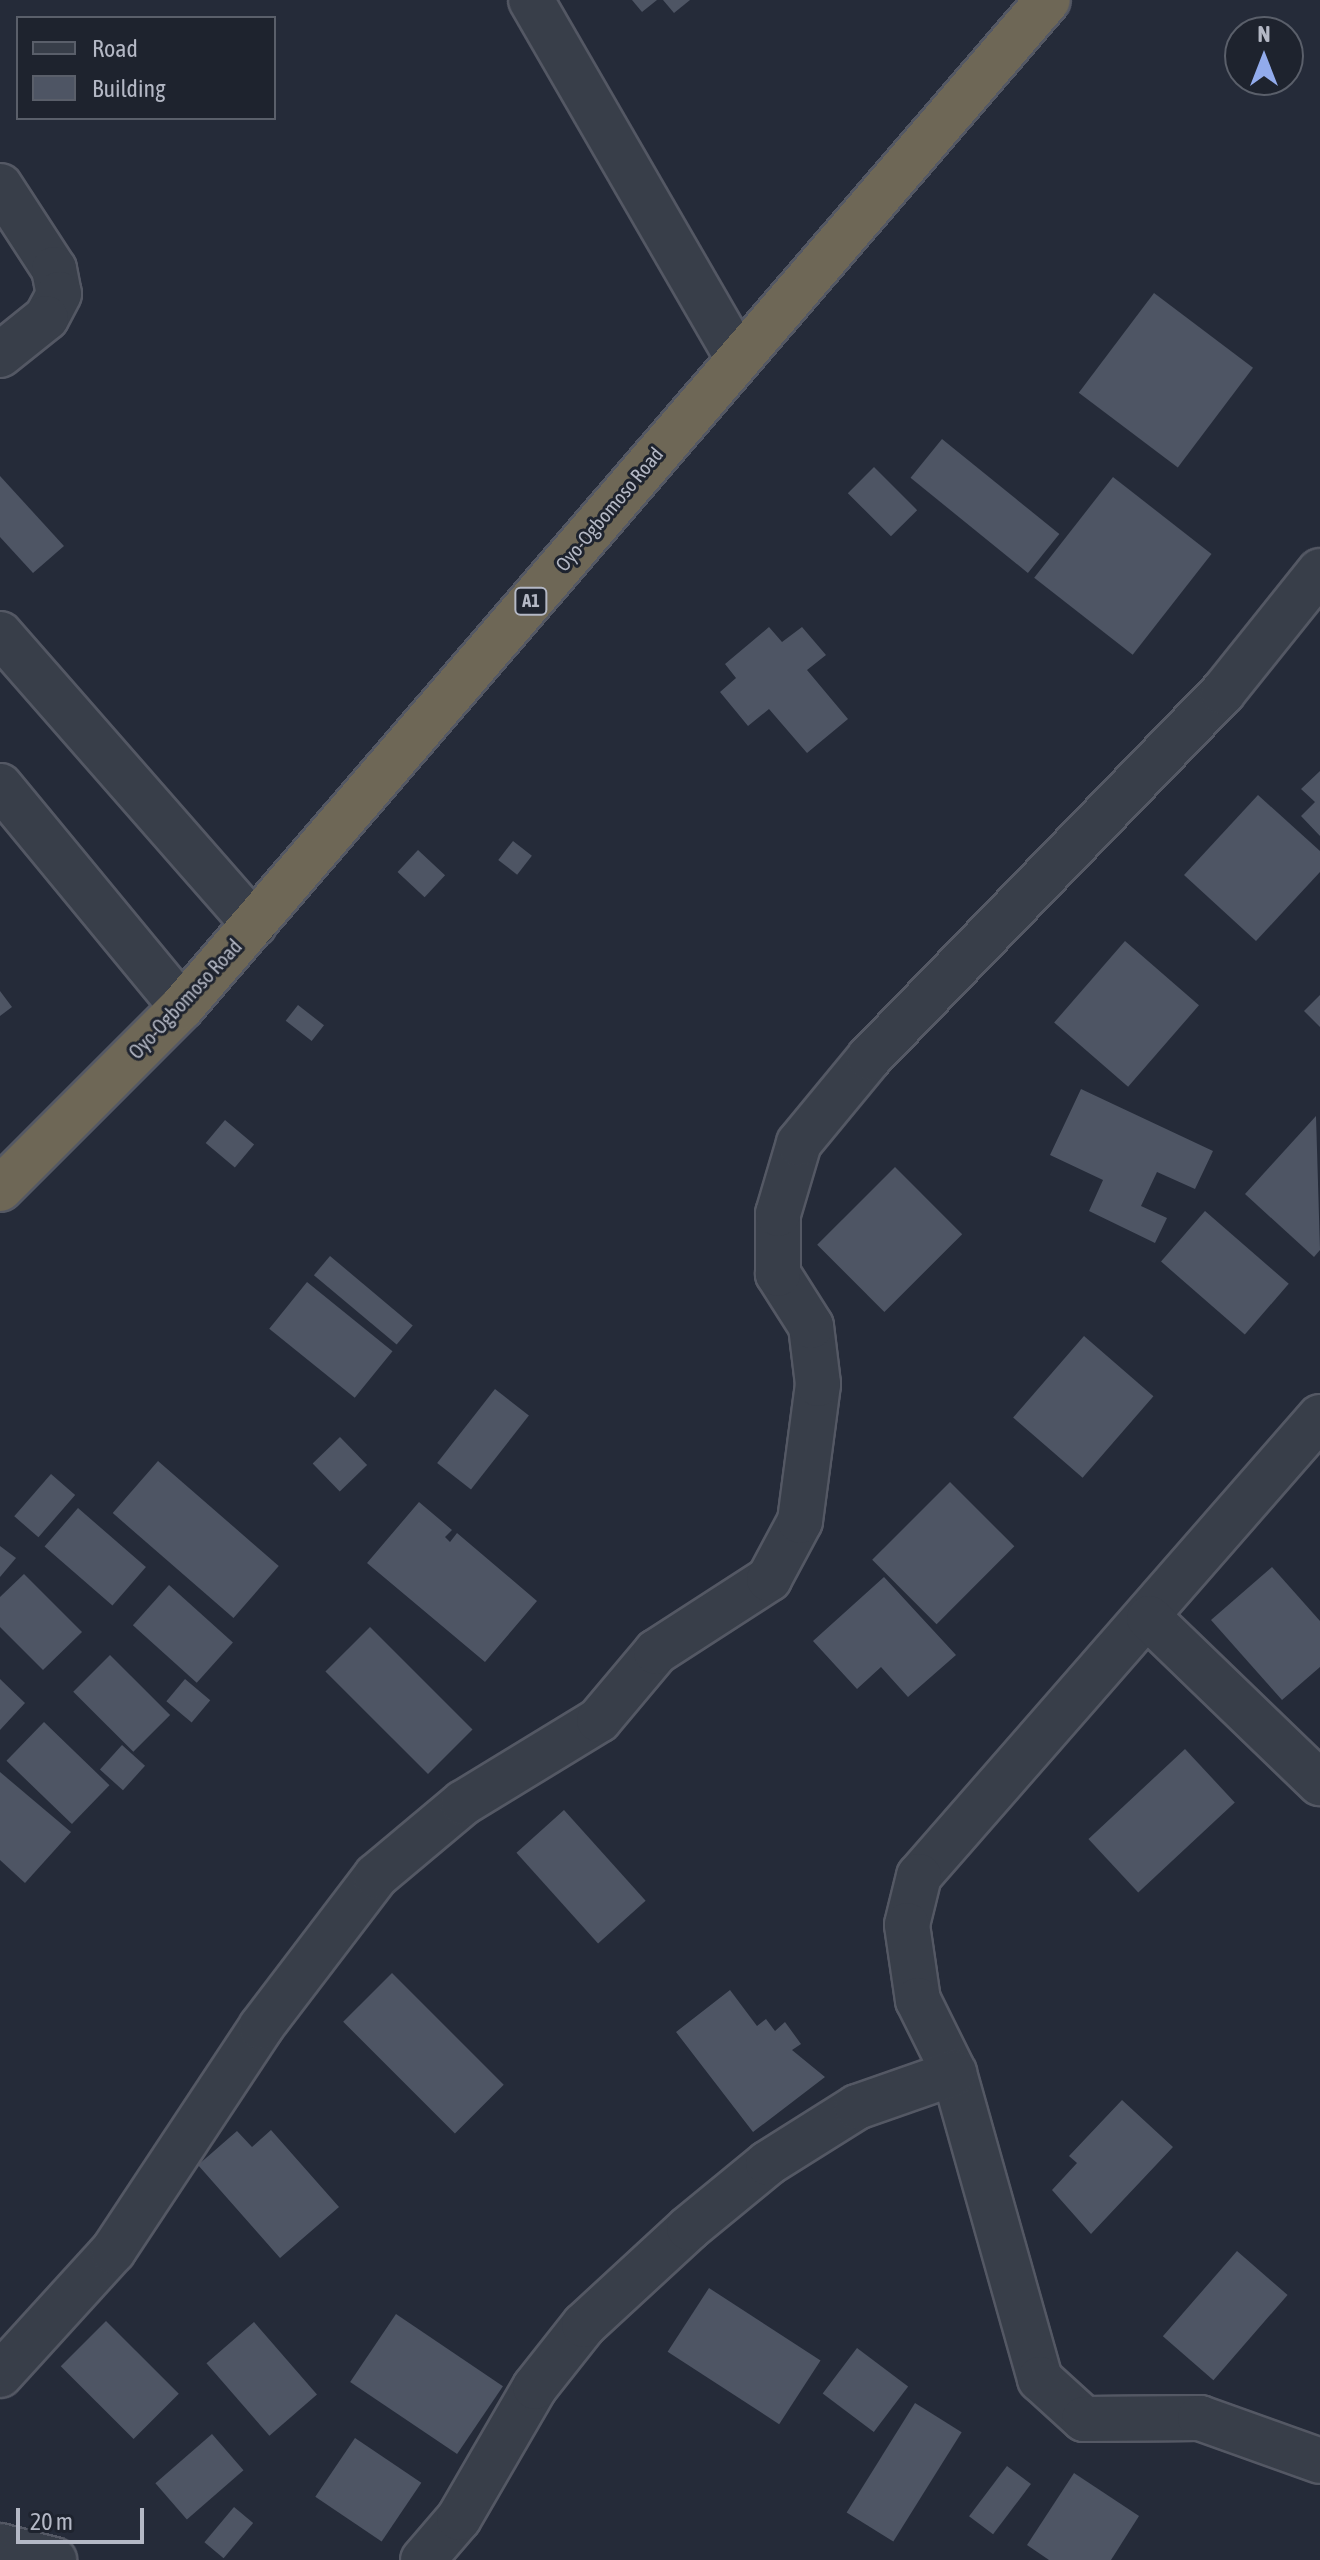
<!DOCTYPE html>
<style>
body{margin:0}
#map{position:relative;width:1320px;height:2560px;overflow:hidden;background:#252b39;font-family:"Asap Condensed",sans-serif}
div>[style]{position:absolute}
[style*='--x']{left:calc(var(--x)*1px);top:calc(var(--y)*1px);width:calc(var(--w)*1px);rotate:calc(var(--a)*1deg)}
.building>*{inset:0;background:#4e5564;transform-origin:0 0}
.roads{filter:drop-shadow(2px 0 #545864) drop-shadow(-2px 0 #545864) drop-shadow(0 2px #545864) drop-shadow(0 -2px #545864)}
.minor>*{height:44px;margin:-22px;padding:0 22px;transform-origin:22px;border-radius:22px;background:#383e49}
.highway>*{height:44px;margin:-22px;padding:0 22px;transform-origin:22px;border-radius:22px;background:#6e6756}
span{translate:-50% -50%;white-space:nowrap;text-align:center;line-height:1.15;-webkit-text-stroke:6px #1e232e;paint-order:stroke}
.shield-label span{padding:2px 6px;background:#1e232e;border:2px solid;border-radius:6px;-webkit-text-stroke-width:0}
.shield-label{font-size:18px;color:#b4b8c5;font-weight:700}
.street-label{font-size:20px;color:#b4b8c5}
.legend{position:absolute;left:16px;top:16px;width:260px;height:104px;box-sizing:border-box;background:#1e232e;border:2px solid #5a5f6a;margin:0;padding:10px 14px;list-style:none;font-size:24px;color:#b4b8c5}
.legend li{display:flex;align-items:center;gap:16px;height:40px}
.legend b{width:40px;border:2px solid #5a5f6a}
.north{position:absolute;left:1224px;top:16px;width:80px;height:80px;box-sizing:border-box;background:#1e232e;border:2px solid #5a5f6a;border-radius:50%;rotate:0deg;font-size:22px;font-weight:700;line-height:32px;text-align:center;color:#b4b8c5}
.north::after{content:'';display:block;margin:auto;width:28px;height:36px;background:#92abec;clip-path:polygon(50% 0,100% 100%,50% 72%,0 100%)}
.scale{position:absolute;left:16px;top:2508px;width:128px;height:36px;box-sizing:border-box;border:4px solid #b4b8c5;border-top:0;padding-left:10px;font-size:24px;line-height:28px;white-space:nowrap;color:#b4b8c5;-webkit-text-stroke:6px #1e232e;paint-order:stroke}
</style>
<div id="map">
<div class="building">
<i style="clip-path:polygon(632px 0,657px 0,642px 12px)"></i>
<i style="clip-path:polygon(663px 0,690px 0,674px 13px)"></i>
<i style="left:1154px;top:293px;width:124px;height:125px;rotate:37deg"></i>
<i style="left:942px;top:439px;width:151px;height:50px;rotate:39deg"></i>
<i style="left:874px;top:467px;width:61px;height:37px;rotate:45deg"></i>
<i style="clip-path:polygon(0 476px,64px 546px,33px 573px,0 537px)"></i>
<i style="left:1113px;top:477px;width:125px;height:128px;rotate:38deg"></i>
<i style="clip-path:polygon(769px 627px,782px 642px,802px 627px,826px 655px,807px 670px,848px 719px,807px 753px,769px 709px,748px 726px,720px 692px,736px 678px,725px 664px)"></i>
<i style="clip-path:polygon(1320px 771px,1320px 836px,1301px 816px,1315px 802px,1301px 789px)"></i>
<i style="clip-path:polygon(1258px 795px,1320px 851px,1320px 872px,1256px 941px,1184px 875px)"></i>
<i style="left:513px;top:841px;width:24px;height:24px;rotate:38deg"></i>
<i style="left:418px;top:850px;width:37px;height:30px;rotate:43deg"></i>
<i style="left:1125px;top:941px;width:98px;height:108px;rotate:41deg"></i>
<i style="clip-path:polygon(0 991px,12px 1007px,0 1016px)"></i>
<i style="clip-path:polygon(1320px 995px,1320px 1027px,1304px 1011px)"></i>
<i style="left:298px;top:1005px;width:33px;height:20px;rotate:38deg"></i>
<i style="clip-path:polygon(1081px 1089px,1213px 1151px,1195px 1189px,1157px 1172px,1141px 1206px,1167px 1218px,1155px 1243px,1089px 1211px,1103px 1180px,1050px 1155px)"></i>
<i style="clip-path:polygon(1316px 1116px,1320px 1250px,1314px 1257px,1245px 1194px)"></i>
<i style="left:225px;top:1120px;width:38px;height:30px;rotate:40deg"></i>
<i style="left:895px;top:1167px;width:95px;height:110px;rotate:45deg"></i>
<i style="left:1205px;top:1211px;width:111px;height:67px;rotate:41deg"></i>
<i style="left:330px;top:1256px;width:108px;height:25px;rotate:40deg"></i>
<i style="left:307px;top:1282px;width:110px;height:60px;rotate:39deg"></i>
<i style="left:1084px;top:1336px;width:92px;height:108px;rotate:41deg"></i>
<i style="left:495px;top:1389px;width:43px;height:94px;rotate:38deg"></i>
<i style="left:340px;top:1437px;width:39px;height:38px;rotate:46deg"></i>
<i style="left:158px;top:1461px;width:160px;height:69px;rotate:41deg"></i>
<i style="left:51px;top:1474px;width:32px;height:56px;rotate:41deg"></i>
<i style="left:950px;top:1482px;width:91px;height:110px;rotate:45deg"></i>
<i style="clip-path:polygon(419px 1502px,452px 1530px,445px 1537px,450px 1542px,457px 1533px,537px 1601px,485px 1662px,367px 1563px)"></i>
<i style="left:78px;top:1508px;width:90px;height:51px;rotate:41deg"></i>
<i style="clip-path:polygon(0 1546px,16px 1558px,0 1577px)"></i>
<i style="clip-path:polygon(1272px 1567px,1320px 1621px,1320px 1667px,1282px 1700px,1211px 1620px)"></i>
<i style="clip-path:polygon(24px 1574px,82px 1632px,43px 1670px,0 1627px,0 1597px)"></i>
<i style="clip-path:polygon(884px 1577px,956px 1655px,908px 1697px,881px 1667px,857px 1689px,813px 1641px)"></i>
<i style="left:169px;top:1585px;width:86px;height:54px;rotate:42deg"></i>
<i style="left:370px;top:1627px;width:145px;height:63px;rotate:45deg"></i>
<i style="left:110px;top:1655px;width:85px;height:52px;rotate:45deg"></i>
<i style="clip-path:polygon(0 1679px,25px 1703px,0 1730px)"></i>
<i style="left:185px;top:1679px;width:33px;height:29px;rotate:40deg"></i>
<i style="left:44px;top:1722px;width:91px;height:54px;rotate:44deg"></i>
<i style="left:122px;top:1745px;width:31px;height:33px;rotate:42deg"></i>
<i style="left:1185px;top:1749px;width:73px;height:132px;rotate:47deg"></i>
<i style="clip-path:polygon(0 1772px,71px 1832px,25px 1883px,0 1860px)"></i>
<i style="left:564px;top:1810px;width:122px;height:64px;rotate:48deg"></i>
<i style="left:392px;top:1973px;width:158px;height:69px;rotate:45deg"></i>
<i style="clip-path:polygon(730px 1990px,757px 2026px,766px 2019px,775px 2031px,785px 2022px,801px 2044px,792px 2050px,825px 2077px,753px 2132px,676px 2032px)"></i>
<i style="clip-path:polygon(1122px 2100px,1173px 2147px,1091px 2234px,1052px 2190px,1077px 2163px,1069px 2156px)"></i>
<i style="clip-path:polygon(271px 2130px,339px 2207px,280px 2258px,198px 2165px,237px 2131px,252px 2147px)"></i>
<i style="left:1237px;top:2251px;width:67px;height:113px;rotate:41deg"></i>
<i style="left:709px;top:2288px;width:133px;height:76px;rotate:33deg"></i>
<i style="left:396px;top:2314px;width:129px;height:82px;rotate:34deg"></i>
<i style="left:106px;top:2321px;width:103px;height:64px;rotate:45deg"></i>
<i style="left:254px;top:2322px;width:96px;height:63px;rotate:49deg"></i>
<i style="left:857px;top:2348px;width:64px;height:57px;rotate:37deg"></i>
<i style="left:915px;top:2403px;width:55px;height:129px;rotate:32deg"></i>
<i style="left:212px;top:2434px;width:48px;height:75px;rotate:49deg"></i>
<i style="left:355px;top:2438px;width:80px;height:71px;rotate:34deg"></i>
<i style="left:1007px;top:2466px;width:30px;height:63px;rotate:37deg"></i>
<i style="clip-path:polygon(1074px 2473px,1139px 2516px,1111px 2560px,1049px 2560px,1027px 2545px)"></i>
<i style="left:234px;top:2507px;width:25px;height:46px;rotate:40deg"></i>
</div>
<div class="roads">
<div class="minor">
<i style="--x:531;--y:0;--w:414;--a:60"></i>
<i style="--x:0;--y:186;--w:99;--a:57"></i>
<i style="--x:54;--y:269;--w:25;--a:79"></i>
<i style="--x:59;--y:294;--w:27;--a:118"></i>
<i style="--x:46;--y:318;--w:59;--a:141.2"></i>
<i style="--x:0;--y:634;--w:386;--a:48.8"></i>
<i style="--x:0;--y:786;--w:286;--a:50.5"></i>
<i style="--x:1320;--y:1417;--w:609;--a:131.14"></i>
<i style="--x:919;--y:1876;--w:50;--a:103.8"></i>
<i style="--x:907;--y:1925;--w:76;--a:81.7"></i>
<i style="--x:918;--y:2000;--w:81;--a:63.7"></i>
<i style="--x:954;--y:2073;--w:318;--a:74.3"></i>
<i style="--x:1040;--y:2379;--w:59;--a:42.3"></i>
<i style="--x:1084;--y:2419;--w:116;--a:-0.5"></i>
<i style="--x:1200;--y:2418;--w:127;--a:19.7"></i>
<i style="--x:1149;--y:1618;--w:238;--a:44"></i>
<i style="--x:0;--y:2375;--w:168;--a:-47.7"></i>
<i style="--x:113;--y:2251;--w:268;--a:-56.5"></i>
<i style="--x:261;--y:2027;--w:190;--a:-52.7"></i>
<i style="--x:376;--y:1876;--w:114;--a:-40"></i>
<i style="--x:463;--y:1803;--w:159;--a:-31.4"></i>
<i style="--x:599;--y:1720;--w:89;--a:-50"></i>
<i style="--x:656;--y:1652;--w:135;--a:-32.9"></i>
<i style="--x:769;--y:1579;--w:66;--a:-61.9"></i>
<i style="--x:800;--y:1521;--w:138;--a:-82.5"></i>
<i style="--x:818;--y:1384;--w:58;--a:-96.9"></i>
<i style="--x:811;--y:1326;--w:62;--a:-122.4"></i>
<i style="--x:778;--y:1274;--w:60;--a:-90"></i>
<i style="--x:778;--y:1214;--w:74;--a:-73.5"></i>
<i style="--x:799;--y:1143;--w:110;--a:-50.5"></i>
<i style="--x:869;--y:1058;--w:509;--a:-45.95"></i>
<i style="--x:1223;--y:692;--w:155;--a:-51.3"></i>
<i style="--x:0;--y:2546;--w:56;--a:14.5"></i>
<i style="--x:423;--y:2560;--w:55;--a:-49.4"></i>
<i style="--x:459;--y:2518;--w:151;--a:-59.9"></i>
<i style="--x:535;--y:2387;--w:79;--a:-51.7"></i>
<i style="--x:584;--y:2325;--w:143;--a:-42.7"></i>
<i style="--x:689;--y:2228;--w:102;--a:-39.4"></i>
<i style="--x:768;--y:2163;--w:105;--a:-32.2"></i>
<i style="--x:857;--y:2107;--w:103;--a:-19.3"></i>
</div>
<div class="highway">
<i style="--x:0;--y:1189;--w:257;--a:-45"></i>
<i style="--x:182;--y:1007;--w:1328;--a:-49.31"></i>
</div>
</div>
<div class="shield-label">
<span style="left:531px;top:601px">A1</span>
</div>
<div class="street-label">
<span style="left:609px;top:509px;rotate:-50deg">Oyo-Ogbomoso Road</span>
<span style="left:185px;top:999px;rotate:-47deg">Oyo-Ogbomoso Road</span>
</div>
<ul class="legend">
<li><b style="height:10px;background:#383e49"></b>Road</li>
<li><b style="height:22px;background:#4e5564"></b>Building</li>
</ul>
<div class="north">N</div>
<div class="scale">20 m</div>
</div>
